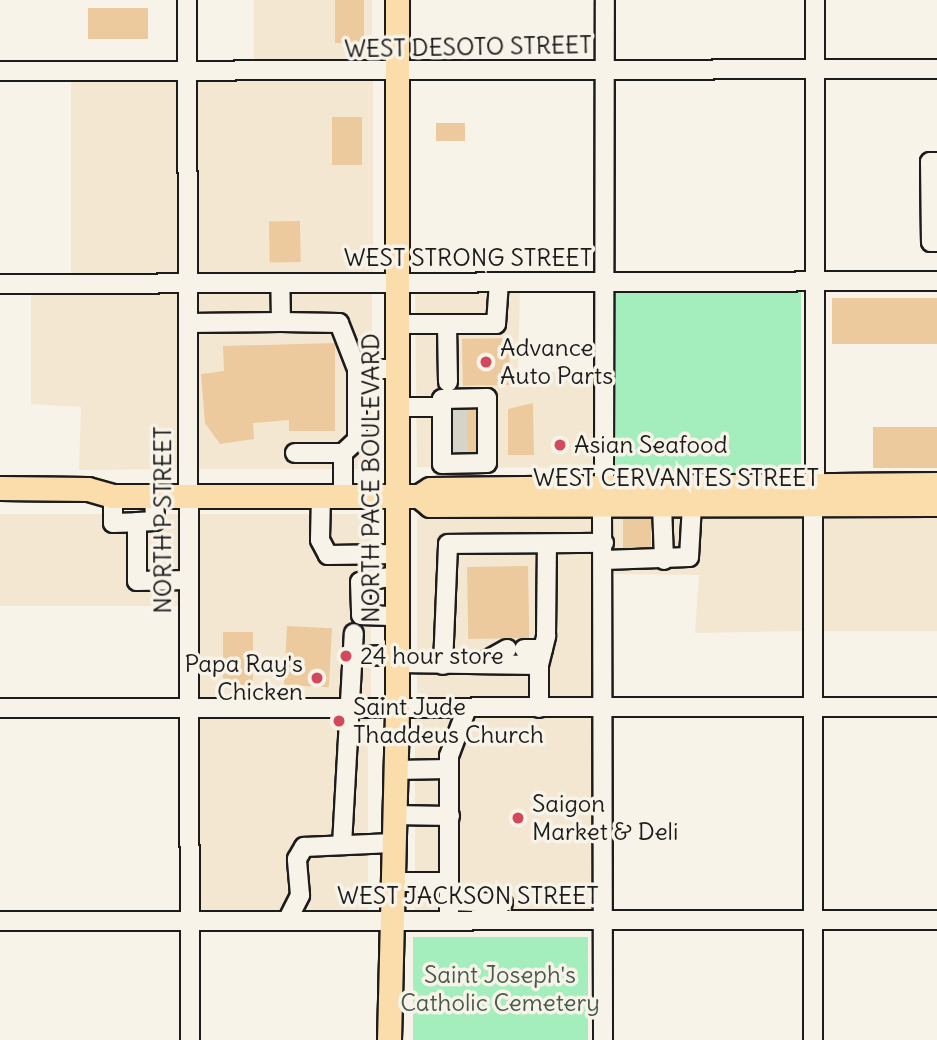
<!DOCTYPE html>
<style>
body{margin:0}
#map{position:relative;width:937px;height:1040px;overflow:hidden;background:#f7f3e8;font-family:Delius,sans-serif}
div>[style]{position:absolute}
[style*='--x']{left:calc(var(--x)*1px);top:calc(var(--y)*1px);width:calc(var(--w)*1px);rotate:calc(var(--a)*1deg)}
.built>*{inset:0;background:#f4e7d2;transform-origin:0 0}
.green>*{inset:0;background:#a4eebd;transform-origin:0 0}
.building>*{inset:0;background:#ecca9d;transform-origin:0 0}
.minor-tunnel>*{height:18px;margin-top:-9px;transform-origin:0;background:repeating-linear-gradient(90deg,#d6d3c9 0 18px,transparent 0 27px)}
.roads{filter:drop-shadow(2px 0 #1c1c1c) drop-shadow(-2px 0 #1c1c1c) drop-shadow(0 2px #1c1c1c) drop-shadow(0 -2px #1c1c1c)}
.minor>*{height:18px;margin:-9px;padding:0 9px;transform-origin:9px;border-radius:9px;background:#f7f3e8}
.major>*{height:23px;margin:-11.5px;padding:0 11.5px;transform-origin:11.5px;border-radius:11.5px;background:#faddab}
.dots>*{width:19px;height:19px;translate:-50% -50%;box-sizing:border-box;border:4px solid #f7f3e8;border-radius:50%}
span{translate:-50% -50%;white-space:nowrap;text-align:center;line-height:1.15;-webkit-text-stroke:7px #f7f3e8;paint-order:stroke}
.street-label{font-size:24px;color:#1c1c1c}
.poi-label{font-size:24px;color:#1c1c1c}
.left{translate:0 -50%;text-align:left}
.right{translate:-100% -50%;text-align:right}
.park-label{font-size:24px;color:#455b4c}
</style>
<div id="map">
<div class="built">
<i style="left:254px;top:0;width:118px;height:66px"></i>
<i style="left:373px;top:77px;width:198px;height:179px;rotate:90deg"></i>
<i style="left:71px;top:79px;width:110px;height:197px"></i>
<i style="clip-path:polygon(181px 290px,181px 469px,79px 470px,81px 407px,31px 404px,31px 291px)"></i>
<i style="left:194px;top:290px;width:178px;height:179px"></i>
<i style="clip-path:polygon(415px 290px,520px 290px,518px 371px,598px 373px,598px 468px,417px 467px)"></i>
<i style="left:0;top:514px;width:181px;height:92px"></i>
<i style="left:194px;top:514px;width:177px;height:187px"></i>
<i style="left:417px;top:514px;width:179px;height:187px"></i>
<i style="clip-path:polygon(609px 514px,806px 514px,807px 631px,695px 633px,699px 575px,610px 574px)"></i>
<i style="left:819px;top:514px;width:118px;height:117px"></i>
<i style="left:597px;top:715px;width:198px;height:182px;rotate:90deg"></i>
<i style="left:195px;top:716px;width:173px;height:198px"></i>
</div>
<div class="green">
<i style="left:616px;top:290px;width:185px;height:190px"></i>
<i style="left:413px;top:937px;width:175px;height:103px"></i>
</div>
<div class="building">
<i style="left:335px;top:0;width:29px;height:43px"></i>
<i style="left:88px;top:8px;width:60px;height:31px"></i>
<i style="left:332px;top:117px;width:30px;height:48px"></i>
<i style="left:436px;top:123px;width:29px;height:18px"></i>
<i style="left:300px;top:221px;width:41px;height:31px;rotate:89deg"></i>
<i style="left:937px;top:298px;width:46px;height:105px;rotate:90deg"></i>
<i style="left:509px;top:338px;width:47px;height:47px;rotate:89deg"></i>
<i style="clip-path:polygon(335px 343px,335px 431px,289px 431px,289px 420px,253px 423px,254px 439px,220px 444px,205px 423px,201px 374px,224px 371px,223px 346px)"></i>
<i style="clip-path:polygon(533px 403px,534px 455px,508px 455px,508px 409px)"></i>
<i style="left:453px;top:410px;width:23px;height:42px"></i>
<i style="left:937px;top:427px;width:41px;height:64px;rotate:90deg"></i>
<i style="left:623px;top:519px;width:28px;height:29px"></i>
<i style="left:528px;top:566px;width:72px;height:61px;rotate:89deg"></i>
<i style="left:287px;top:626px;width:45px;height:59px;rotate:3deg"></i>
<i style="left:223px;top:632px;width:30px;height:55px"></i>
</div>
<div class="minor-tunnel">
<i style="--x:449;--y:416;--w:30;--a:-2"></i>
<i style="--x:449;--y:432;--w:30;--a:-2"></i>
<i style="--x:450;--y:446;--w:30;--a:0"></i>
</div>
<div class="roads">
<div class="minor">
<i style="--x:187;--y:0;--w:1040;--a:89.83"></i>
<i style="--x:815;--y:0;--w:484;--a:90"></i>
<i style="--x:0;--y:71;--w:937;--a:-0.12"></i>
<i style="--x:937;--y:162;--w:7;--a:180"></i>
<i style="--x:930;--y:162;--w:80;--a:89.3"></i>
<i style="--x:931;--y:242;--w:6;--a:0"></i>
<i style="--x:0;--y:284;--w:937;--a:-0.18"></i>
<i style="--x:281;--y:322;--w:58;--a:1"></i>
<i style="--x:339;--y:323;--w:49;--a:68.6"></i>
<i style="--x:357;--y:369;--w:40;--a:0"></i>
<i style="--x:188;--y:323;--w:93;--a:-0.6"></i>
<i style="--x:281;--y:322;--w:39;--a:-91"></i>
<i style="--x:397;--y:324;--w:99;--a:0"></i>
<i style="--x:496;--y:324;--w:42;--a:-85.9"></i>
<i style="--x:447;--y:324;--w:58;--a:89"></i>
<i style="--x:487;--y:398;--w:65;--a:90"></i>
<i style="--x:487;--y:463;--w:45;--a:178.7"></i>
<i style="--x:442;--y:464;--w:65;--a:-90"></i>
<i style="--x:442;--y:399;--w:45;--a:-1.3"></i>
<i style="--x:397;--y:407;--w:45;--a:0"></i>
<i style="--x:295;--y:453;--w:48;--a:0"></i>
<i style="--x:604;--y:486;--w:486;--a:-89.9"></i>
<i style="--x:321;--y:495;--w:45;--a:91.3"></i>
<i style="--x:320;--y:540;--w:17;--a:62"></i>
<i style="--x:328;--y:555;--w:68;--a:-0.8"></i>
<i style="--x:343;--y:495;--w:42;--a:-90"></i>
<i style="--x:343;--y:453;--w:19;--a:-43"></i>
<i style="--x:357;--y:440;--w:71;--a:-90"></i>
<i style="--x:113;--y:496;--w:27;--a:90"></i>
<i style="--x:113;--y:523;--w:24;--a:-2"></i>
<i style="--x:137;--y:522;--w:59;--a:90"></i>
<i style="--x:137;--y:581;--w:51;--a:-1.1"></i>
<i style="--x:813;--y:504;--w:536;--a:90"></i>
<i style="--x:602;--y:505;--w:535;--a:89.89"></i>
<i style="--x:662;--y:505;--w:55;--a:87.9"></i>
<i style="--x:137;--y:522;--w:18;--a:-3"></i>
<i style="--x:155;--y:521;--w:26;--a:-92"></i>
<i style="--x:604;--y:560;--w:85;--a:-2"></i>
<i style="--x:689;--y:557;--w:52;--a:-86.7"></i>
<i style="--x:396;--y:576;--w:36;--a:171"></i>
<i style="--x:360;--y:582;--w:33;--a:88"></i>
<i style="--x:361;--y:615;--w:36;--a:2"></i>
<i style="--x:524;--y:649;--w:19;--a:0"></i>
<i style="--x:354;--y:656;--w:43;--a:-1.3"></i>
<i style="--x:397;--y:663;--w:142;--a:0.8"></i>
<i style="--x:539;--y:665;--w:43;--a:90"></i>
<i style="--x:480;--y:664;--w:31;--a:-29"></i>
<i style="--x:443;--y:665;--w:121;--a:-87.6"></i>
<i style="--x:448;--y:544;--w:156;--a:-0.4"></i>
<i style="--x:539;--y:665;--w:30;--a:-76"></i>
<i style="--x:546;--y:636;--w:92;--a:-89.4"></i>
<i style="--x:0;--y:708;--w:937;--a:-0.06"></i>
<i style="--x:395;--y:770;--w:54;--a:-1.1"></i>
<i style="--x:393;--y:815;--w:57;--a:1"></i>
<i style="--x:342;--y:845;--w:212;--a:-86.8"></i>
<i style="--x:391;--y:882;--w:58;--a:0"></i>
<i style="--x:449;--y:901;--w:54;--a:2.1"></i>
<i style="--x:449;--y:920;--w:164;--a:-90"></i>
<i style="--x:449;--y:756;--w:51;--a:-69.4"></i>
<i style="--x:0;--y:921;--w:937;--a:-0.06"></i>
<i style="--x:287;--y:921;--w:29;--a:-63"></i>
<i style="--x:300;--y:895;--w:36;--a:-95"></i>
<i style="--x:297;--y:859;--w:14;--a:-60"></i>
<i style="--x:304;--y:847;--w:88;--a:-2.6"></i>
</div>
<div class="major">
<i style="--x:0;--y:488;--w:88;--a:0.7"></i>
<i style="--x:88;--y:489;--w:26;--a:16"></i>
<i style="--x:113;--y:496;--w:306;--a:0"></i>
<i style="--x:419;--y:496;--w:13;--a:-32"></i>
<i style="--x:430;--y:489;--w:507;--a:-0.57"></i>
<i style="--x:419;--y:496;--w:14;--a:39"></i>
<i style="--x:430;--y:505;--w:507;--a:-0.11"></i>
<i style="--x:389;--y:1040;--w:332;--a:-88.6"></i>
<i style="--x:397;--y:708;--w:708;--a:-90"></i>
</div>
</div>
<div class="dots">
<i style="left:486px;top:362px;background:#d1495b"></i>
<i style="left:560px;top:445px;background:#d1495b"></i>
<i style="left:346px;top:656px;background:#d1495b"></i>
<i style="left:317px;top:678px;background:#d1495b"></i>
<i style="left:339px;top:721px;background:#d1495b"></i>
<i style="left:518px;top:818px;background:#d1495b"></i>
</div>
<div class="street-label">
<span style="left:468px;top:47px;rotate:-1deg">WEST DESOTO STREET</span>
<span style="left:468px;top:258px">WEST STRONG STREET</span>
<span style="left:371px;top:478px;rotate:-90deg">NORTH PACE BOULEVARD</span>
<span style="left:676px;top:478px">WEST CERVANTES STREET</span>
<span style="left:163px;top:520px;rotate:-90deg">NORTH P STREET</span>
<span style="left:468px;top:896px">WEST JACKSON STREET</span>
</div>
<div class="poi-label">
<span class="left" style="left:500px;top:362px">Advance<br>Auto Parts</span>
<span class="left" style="left:574px;top:445px">Asian Seafood</span>
<span class="left" style="left:360px;top:656px">24 hour store</span>
<span class="right" style="left:303px;top:678px">Papa Ray's<br>Chicken</span>
<span class="left" style="left:353px;top:721px">Saint Jude<br>Thaddeus Church</span>
<span class="left" style="left:532px;top:818px">Saigon<br>Market &amp; Deli</span>
</div>
<div class="park-label">
<span style="left:500px;top:989px">Saint Joseph's<br>Catholic Cemetery</span>
</div>
</div>
